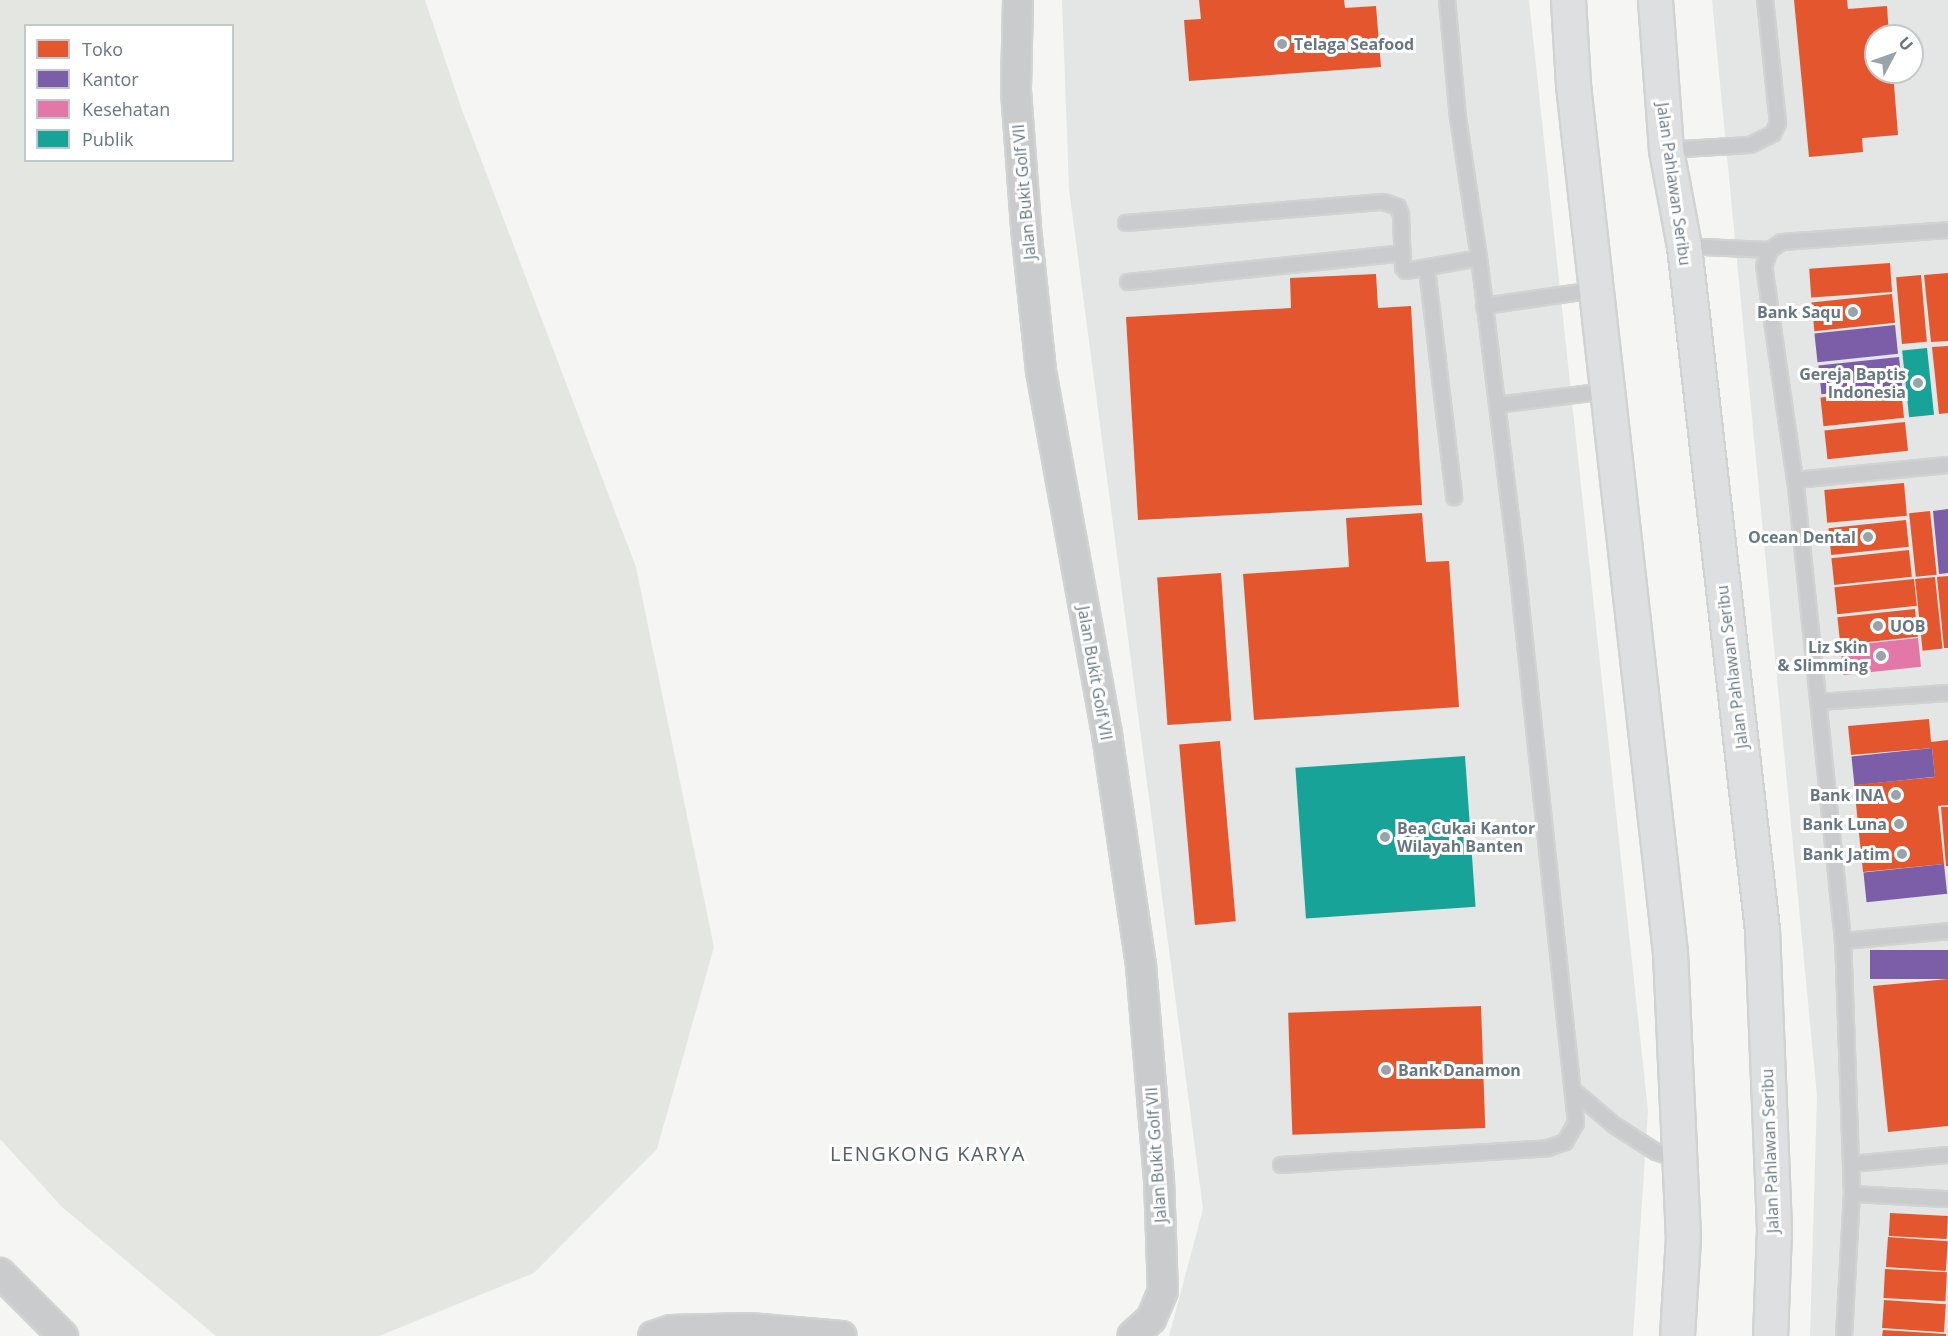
<!DOCTYPE html>
<style>
body{margin:0}
#map{position:relative;width:1948px;height:1336px;overflow:hidden;background:#f5f5f4;font-family:"Open Sans",sans-serif}
div>[style]{position:absolute}
[style*='--x']{left:calc(var(--x)*1px);top:calc(var(--y)*1px);width:calc(var(--w)*1px);rotate:calc(var(--a)*1deg)}
.built>*{inset:0;background:#e4e5e5}
.green>*{inset:0;background:#e4e7e1}
.shops>*{inset:0;background:#e4572e;transform-origin:0 0}
.offices>*{inset:0;background:#7b5ea7;transform-origin:0 0}
.health>*{inset:0;background:#e377a8;transform-origin:0 0}
.public>*{inset:0;background:#17a398;transform-origin:0 0}
.roads{filter:drop-shadow(2px 0 #d1d2d2) drop-shadow(-2px 0 #d1d2d2) drop-shadow(0 2px #d1d2d2) drop-shadow(0 -2px #d1d2d2)}
.service>*{height:14px;margin:-7px;padding:0 7px;transform-origin:7px;border-radius:7px;background:#cacbcc}
.minor>*{height:28px;margin:-14px;padding:0 14px;transform-origin:14px;border-radius:14px;background:#cacbcc}
.primary>*{height:33px;margin:-16.5px;padding:0 16.5px;transform-origin:16.5px;border-radius:16.5px;background:#dedfe0}
.dots>*{width:16px;height:16px;translate:-50% -50%;box-sizing:border-box;border:3px solid #fff;border-radius:50%}
span{translate:-50% -50%;white-space:nowrap;text-align:center;line-height:1.15;-webkit-text-stroke:6px #fff;paint-order:stroke}
.poi-label{font-size:16px;color:#677782;font-weight:700}
.left{translate:0 -50%;text-align:left}
.right{translate:-100% -50%;text-align:right}
.street-label{font-size:16px;color:#677782}
.quarter-label{font-size:20px;color:#546068;letter-spacing:1.5px}
.legend{position:absolute;left:24px;top:24px;width:210px;height:138px;box-sizing:border-box;background:#fff;border:2px solid #c2c9cd;margin:0;padding:8px 10px;list-style:none;font-size:18px;color:#677782}
.legend li{display:flex;align-items:center;gap:12px;height:30px}
.legend b{width:30px;border:2px solid #c2c9cd}
.north{position:absolute;left:1864px;top:24px;width:60px;height:60px;box-sizing:border-box;background:#fff;border:2px solid #c2c9cd;border-radius:50%;rotate:49deg;font-size:16px;font-weight:700;line-height:24px;text-align:center;color:#677782}
.north::after{content:'';display:block;margin:auto;width:21px;height:27px;background:#99a3aa;clip-path:polygon(50% 0,100% 100%,50% 72%,0 100%)}
</style>
<div id="map">
<div class="built">
<i style="clip-path:polygon(1062px 0,1529px 0,1648px 1111px,1633px 1336px,1169px 1336px,1203px 1209px,1069px 189px)"></i>
<i style="clip-path:polygon(evenodd,1712px 0,1948px 0,1948px 1336px,1810px 1336px,1817px 1096px,1712px 0,1876px 36px,1912px 36px,1912px 72px,1876px 72px,1876px 36px)"></i>
</div>
<div class="green">
<i style="clip-path:polygon(evenodd,0 0,425px 0,461px 107px,636px 567px,714px 947px,657px 1149px,534px 1273px,379px 1336px,216px 1336px,62px 1207px,0 1139px,0 0,26px 26px,232px 26px,232px 160px,26px 160px,26px 26px)"></i>
</div>
<div class="shops">
<i style="clip-path:polygon(1199px 0,1344px 0,1345px 8px,1376px 6px,1381px 67px,1189px 81px,1184px 20px,1201px 19px)"></i>
<i style="clip-path:polygon(1794px 0,1847px 0,1848px 9px,1887px 6px,1889px 36px,1876px 36px,1876px 72px,1893px 72px,1898px 135px,1862px 138px,1863px 152px,1809px 157px)"></i>
<i style="left:1890px;top:263px;width:29px;height:81px;rotate:86deg"></i>
<i style="clip-path:polygon(1948px 273px,1948px 341px,1931px 342px,1924px 275px)"></i>
<i style="clip-path:polygon(1376px 274px,1378px 308px,1411px 306px,1422px 505px,1138px 520px,1126px 317px,1291px 308px,1290px 278px)"></i>
<i style="left:1921px;top:275px;width:67px;height:25px;rotate:85deg"></i>
<i style="left:1892px;top:294px;width:29px;height:81px;rotate:84deg"></i>
<i style="clip-path:polygon(1948px 346px,1948px 413px,1939px 414px,1932px 347px)"></i>
<i style="left:1901px;top:389px;width:29px;height:81px;rotate:84deg"></i>
<i style="left:1905px;top:422px;width:29px;height:81px;rotate:84deg"></i>
<i style="left:1904px;top:483px;width:33px;height:80px;rotate:85deg"></i>
<i style="left:1930px;top:511px;width:64px;height:21px;rotate:84deg"></i>
<i style="clip-path:polygon(1422px 513px,1426px 562px,1449px 561px,1459px 707px,1254px 720px,1243px 574px,1349px 567px,1346px 518px)"></i>
<i style="left:1906px;top:520px;width:27px;height:78px;rotate:84deg"></i>
<i style="left:1909px;top:550px;width:27px;height:78px;rotate:84deg"></i>
<i style="left:1221px;top:573px;width:148px;height:64px;rotate:86deg"></i>
<i style="clip-path:polygon(1948px 576px,1948px 648px,1944px 648px,1937px 577px)"></i>
<i style="left:1935px;top:577px;width:72px;height:20px;rotate:84deg"></i>
<i style="left:1914px;top:579px;width:27px;height:80px;rotate:84deg"></i>
<i style="left:1915px;top:609px;width:28px;height:78px;rotate:84deg"></i>
<i style="clip-path:polygon(1929px 719px,1931px 742px,1948px 740px,1948px 805px,1938px 806px,1944px 864px,1863px 872px,1854px 785px,1935px 777px,1932px 748px,1851px 755px,1848px 726px)"></i>
<i style="left:1220px;top:741px;width:181px;height:41px;rotate:85deg"></i>
<i style="clip-path:polygon(1941px 807px,1948px 807px,1948px 866px,1946px 866px)"></i>
<i style="clip-path:polygon(1948px 979px,1948px 1126px,1888px 1132px,1873px 986px)"></i>
<i style="left:1481px;top:1006px;width:122px;height:193px;rotate:88deg"></i>
<i style="left:1890px;top:1213px;width:58px;height:23px;rotate:3deg"></i>
<i style="left:1888px;top:1237px;width:60px;height:30px;rotate:4deg"></i>
<i style="left:1885px;top:1269px;width:62px;height:29px;rotate:3deg"></i>
<i style="left:1884px;top:1300px;width:62px;height:28px;rotate:4deg"></i>
<i style="clip-path:polygon(1883px 1330px,1946px 1334px,1946px 1336px,1882px 1336px)"></i>
</div>
<div class="offices">
<i style="left:1895px;top:325px;width:29px;height:81px;rotate:84deg"></i>
<i style="left:1899px;top:357px;width:29px;height:81px;rotate:84deg"></i>
<i style="clip-path:polygon(1948px 509px,1948px 573px,1939px 574px,1933px 511px)"></i>
<i style="left:1932px;top:748px;width:29px;height:81px;rotate:84deg"></i>
<i style="left:1944px;top:864px;width:30px;height:81px;rotate:84deg"></i>
<i style="left:1948px;top:950px;width:29px;height:78px;rotate:90deg"></i>
</div>
<div class="health">
<i style="left:1918px;top:638px;width:29px;height:78px;rotate:84deg"></i>
</div>
<div class="public">
<i style="left:1927px;top:348px;width:67px;height:25px;rotate:84deg"></i>
<i style="left:1465px;top:756px;width:151px;height:170px;rotate:86deg"></i>
</div>
<div class="roads">
<div class="service">
<i style="--x:1666;--y:150;--w:84;--a:-3.4"></i>
<i style="--x:1750;--y:145;--w:25;--a:-26"></i>
<i style="--x:1773;--y:134;--w:12;--a:-66"></i>
<i style="--x:1778;--y:123;--w:124;--a:-96"></i>
<i style="--x:1126;--y:223;--w:258;--a:-4.7"></i>
<i style="--x:1383;--y:202;--w:16;--a:18"></i>
<i style="--x:1398;--y:207;--w:9;--a:69"></i>
<i style="--x:1401;--y:215;--w:53;--a:87.8"></i>
<i style="--x:1403;--y:268;--w:4;--a:45"></i>
<i style="--x:1406;--y:271;--w:74;--a:-10.1"></i>
<i style="--x:1684;--y:246;--w:86;--a:2.7"></i>
<i style="--x:1427;--y:269;--w:230;--a:83.2"></i>
<i style="--x:1128;--y:282;--w:276;--a:-6"></i>
<i style="--x:1484;--y:306;--w:112;--a:-8.2"></i>
<i style="--x:1497;--y:405;--w:111;--a:-7.3"></i>
<i style="--x:1795;--y:480;--w:154;--a:-5.6"></i>
<i style="--x:1818;--y:702;--w:130;--a:-4"></i>
<i style="--x:1843;--y:941;--w:105;--a:-5.4"></i>
<i style="--x:1574;--y:1091;--w:52;--a:40.4"></i>
<i style="--x:1614;--y:1125;--w:50;--a:32.7"></i>
<i style="--x:1656;--y:1152;--w:24;--a:19"></i>
<i style="--x:1851;--y:1164;--w:97;--a:-5.3"></i>
<i style="--x:1281;--y:1165;--w:268;--a:-3.6"></i>
<i style="--x:1548;--y:1148;--w:18;--a:-19"></i>
<i style="--x:1565;--y:1142;--w:22;--a:-60"></i>
<i style="--x:1576;--y:1123;--w:559;--a:-96.06"></i>
<i style="--x:1517;--y:567;--w:311;--a:-97"></i>
<i style="--x:1479;--y:258;--w:142;--a:-98.5"></i>
<i style="--x:1458;--y:118;--w:119;--a:-95.3"></i>
<i style="--x:1852;--y:1194;--w:96;--a:3"></i>
<i style="--x:1844;--y:1336;--w:142;--a:-86.8"></i>
<i style="--x:1852;--y:1194;--w:253;--a:-92"></i>
<i style="--x:1843;--y:941;--w:463;--a:-95.9"></i>
<i style="--x:1795;--y:480;--w:216;--a:-98.2"></i>
<i style="--x:1764;--y:266;--w:17;--a:-69"></i>
<i style="--x:1770;--y:250;--w:14;--a:-34"></i>
<i style="--x:1782;--y:242;--w:166;--a:-4.1"></i>
</div>
<div class="minor">
<i style="--x:1018;--y:0;--w:91;--a:91.3"></i>
<i style="--x:1016;--y:91;--w:137;--a:85.8"></i>
<i style="--x:1026;--y:228;--w:144;--a:84"></i>
<i style="--x:1041;--y:371;--w:370;--a:79.7"></i>
<i style="--x:1107;--y:735;--w:233;--a:81.6"></i>
<i style="--x:1141;--y:966;--w:214;--a:85.2"></i>
<i style="--x:1159;--y:1179;--w:112;--a:88"></i>
<i style="--x:1163;--y:1291;--w:30;--a:113"></i>
<i style="--x:1151;--y:1319;--w:25;--a:138"></i>
<i style="--x:0;--y:1273;--w:89;--a:45"></i>
<i style="--x:653;--y:1336;--w:19;--a:-18"></i>
<i style="--x:671;--y:1330;--w:78;--a:-1.5"></i>
<i style="--x:749;--y:1328;--w:93;--a:4.9"></i>
</div>
<div class="primary">
<i style="--x:1568;--y:0;--w:85;--a:86.6"></i>
<i style="--x:1573;--y:85;--w:872;--a:83.62"></i>
<i style="--x:1670;--y:952;--w:285;--a:87.4"></i>
<i style="--x:1683;--y:1237;--w:99;--a:93.5"></i>
<i style="--x:1655;--y:0;--w:150;--a:85.8"></i>
<i style="--x:1666;--y:150;--w:98;--a:79.4"></i>
<i style="--x:1684;--y:246;--w:688;--a:83.49"></i>
<i style="--x:1762;--y:930;--w:299;--a:87.7"></i>
<i style="--x:1774;--y:1229;--w:107;--a:92.1"></i>
</div>
</div>
<div class="dots">
<i style="left:1282px;top:44px;background:#99a3aa"></i>
<i style="left:1853px;top:312px;background:#99a3aa"></i>
<i style="left:1918px;top:383px;background:#99a3aa"></i>
<i style="left:1868px;top:537px;background:#99a3aa"></i>
<i style="left:1878px;top:626px;background:#99a3aa"></i>
<i style="left:1881px;top:656px;background:#99a3aa"></i>
<i style="left:1896px;top:795px;background:#99a3aa"></i>
<i style="left:1899px;top:824px;background:#99a3aa"></i>
<i style="left:1385px;top:837px;background:#99a3aa"></i>
<i style="left:1902px;top:854px;background:#99a3aa"></i>
<i style="left:1386px;top:1070px;background:#99a3aa"></i>
</div>
<div class="poi-label">
<span class="left" style="left:1294px;top:44px">Telaga Seafood</span>
<span class="right" style="left:1841px;top:312px">Bank Saqu</span>
<span class="right" style="left:1906px;top:383px">Gereja Baptis<br>Indonesia</span>
<span class="right" style="left:1856px;top:537px">Ocean Dental</span>
<span class="left" style="left:1890px;top:626px">UOB</span>
<span class="right" style="left:1868px;top:656px">Liz Skin<br>&amp; Slimming</span>
<span class="right" style="left:1884px;top:795px">Bank INA</span>
<span class="right" style="left:1887px;top:824px">Bank Luna</span>
<span class="left" style="left:1397px;top:837px">Bea Cukai Kantor<br>Wilayah Banten</span>
<span class="right" style="left:1890px;top:854px">Bank Jatim</span>
<span class="left" style="left:1398px;top:1070px">Bank Danamon</span>
</div>
<div class="street-label">
<span style="left:1674px;top:184px;rotate:82deg">Jalan Pahlawan Seribu</span>
<span style="left:1024px;top:192px;rotate:-95deg">Jalan Bukit Golf VII</span>
<span style="left:1732px;top:667px;rotate:-97deg">Jalan Pahlawan Seribu</span>
<span style="left:1095px;top:673px;rotate:80deg">Jalan Bukit Golf VII</span>
<span style="left:1770px;top:1151px;rotate:-92deg">Jalan Pahlawan Seribu</span>
<span style="left:1156px;top:1155px;rotate:-94deg">Jalan Bukit Golf VII</span>
</div>
<div class="quarter-label">
<span style="left:928px;top:1153px">LENGKONG KARYA</span>
</div>
<ul class="legend">
<li><b style="height:16px;background:#e4572e"></b>Toko</li>
<li><b style="height:16px;background:#7b5ea7"></b>Kantor</li>
<li><b style="height:16px;background:#e377a8"></b>Kesehatan</li>
<li><b style="height:16px;background:#17a398"></b>Publik</li>
</ul>
<div class="north">U</div>
</div>
